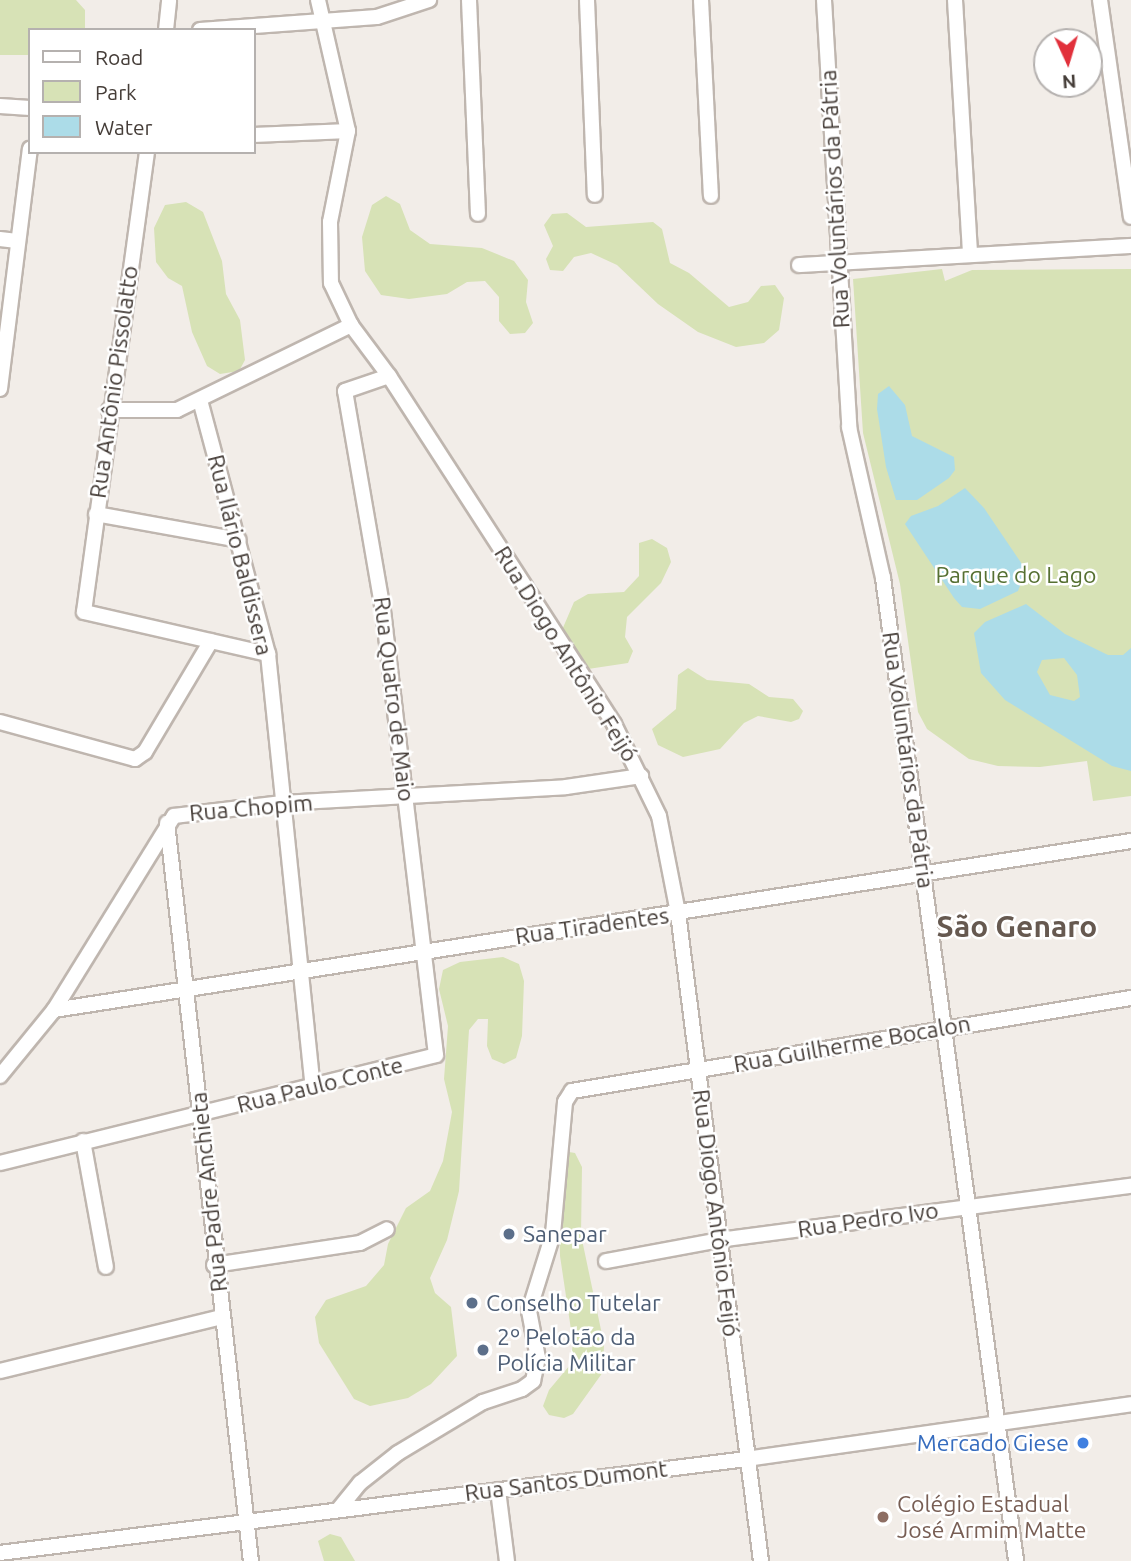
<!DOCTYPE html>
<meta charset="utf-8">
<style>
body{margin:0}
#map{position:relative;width:1131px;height:1561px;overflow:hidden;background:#f2ede8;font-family:Ubuntu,sans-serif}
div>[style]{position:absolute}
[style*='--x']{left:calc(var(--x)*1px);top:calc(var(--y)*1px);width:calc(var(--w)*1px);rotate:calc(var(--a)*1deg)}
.green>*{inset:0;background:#d7e2b6}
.water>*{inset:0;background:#acdce8}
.roads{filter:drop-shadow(2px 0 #bfb6af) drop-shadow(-2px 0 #bfb6af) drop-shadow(0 2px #bfb6af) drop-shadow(0 -2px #bfb6af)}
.minor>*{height:14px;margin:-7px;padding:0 7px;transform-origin:7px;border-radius:7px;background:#fff}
.dots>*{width:19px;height:19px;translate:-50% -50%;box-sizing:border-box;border:4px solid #fff;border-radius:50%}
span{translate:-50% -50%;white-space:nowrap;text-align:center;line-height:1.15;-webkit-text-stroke:5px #fff;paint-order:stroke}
.street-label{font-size:23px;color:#453d38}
.park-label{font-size:23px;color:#567032}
.service-label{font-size:23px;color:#4e5e75}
.left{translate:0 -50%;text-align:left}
.shop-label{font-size:23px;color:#366cbe}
.right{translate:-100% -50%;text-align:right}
.education-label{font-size:23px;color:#785e54}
.district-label{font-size:30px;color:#665950;font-weight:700}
.legend{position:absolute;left:28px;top:28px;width:228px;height:126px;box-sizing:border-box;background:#fff;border:2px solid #b5b1af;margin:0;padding:9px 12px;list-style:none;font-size:21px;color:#453d38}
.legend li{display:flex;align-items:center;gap:14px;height:35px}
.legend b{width:35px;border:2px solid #b5b1af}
.north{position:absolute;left:1033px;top:28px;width:70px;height:70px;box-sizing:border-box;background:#fff;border:2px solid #b5b1af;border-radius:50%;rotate:176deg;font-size:19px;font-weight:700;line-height:28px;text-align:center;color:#453d38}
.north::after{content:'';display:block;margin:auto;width:24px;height:32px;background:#e1303b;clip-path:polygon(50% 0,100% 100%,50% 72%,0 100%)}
</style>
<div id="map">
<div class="green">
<i style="clip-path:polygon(0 0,76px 0,85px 10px,85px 30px,30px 30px,30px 55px,0 55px)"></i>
<i style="clip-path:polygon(386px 196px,400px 204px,410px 230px,430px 244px,482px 248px,514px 261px,528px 280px,526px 302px,533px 323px,525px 333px,510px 334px,499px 321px,499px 297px,485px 281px,467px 282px,447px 294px,409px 299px,381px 295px,365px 271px,362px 237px,372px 205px)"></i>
<i style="clip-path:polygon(186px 202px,203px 212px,222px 261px,226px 294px,240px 320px,245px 360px,239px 371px,220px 374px,207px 366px,192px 332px,182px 286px,168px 278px,156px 262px,154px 228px,165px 205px)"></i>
<i style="clip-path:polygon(567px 213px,586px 227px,653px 222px,662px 229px,670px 263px,689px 273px,729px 307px,748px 302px,761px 286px,775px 285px,784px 298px,779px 330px,764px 343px,736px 347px,698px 332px,658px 304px,617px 265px,591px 253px,574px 257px,563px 271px,550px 270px,546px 259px,553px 246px,544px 225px,552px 214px)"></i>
<i style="clip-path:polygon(942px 269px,945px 281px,972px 270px,1131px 269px,1131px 796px,1093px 801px,1087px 761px,1040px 767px,998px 766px,969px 759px,927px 729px,918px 712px,900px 584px,863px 433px,853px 279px)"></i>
<i style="clip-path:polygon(652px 539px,667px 548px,671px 562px,661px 583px,627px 617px,625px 637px,633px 651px,628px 663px,588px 669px,562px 630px,574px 602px,588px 594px,624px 592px,639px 576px,639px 543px)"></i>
<i style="clip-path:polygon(688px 668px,707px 680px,749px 684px,769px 697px,793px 699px,803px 711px,799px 719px,791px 722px,758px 716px,744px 723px,720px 749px,683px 757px,658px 745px,652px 729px,676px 709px,678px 675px)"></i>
<i style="clip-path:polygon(503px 957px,519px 964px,524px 981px,522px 1036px,516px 1058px,504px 1064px,492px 1059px,487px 1046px,488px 1019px,478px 1019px,469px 1030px,459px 1191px,447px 1240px,430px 1278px,435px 1293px,451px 1307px,457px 1356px,431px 1384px,408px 1398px,370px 1406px,354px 1399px,319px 1343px,315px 1317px,326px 1300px,366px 1286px,384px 1265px,388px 1244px,406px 1208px,430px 1191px,443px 1161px,452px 1112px,444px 1079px,448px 1026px,439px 989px,443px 970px,460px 962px)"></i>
<i style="clip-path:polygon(569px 1152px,575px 1153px,582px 1167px,581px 1235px,604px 1344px,603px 1372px,573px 1414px,564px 1418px,549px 1415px,543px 1406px,549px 1390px,570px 1365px,573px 1343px,560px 1256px,559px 1208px,564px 1161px)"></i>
<i style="clip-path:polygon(330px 1534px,341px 1537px,355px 1561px,324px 1561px,318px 1541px)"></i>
</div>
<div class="water">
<i style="clip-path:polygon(889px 386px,905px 405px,912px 436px,954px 457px,955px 470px,949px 478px,917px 500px,896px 500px,886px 467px,877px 409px,878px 394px)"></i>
<i style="clip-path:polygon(965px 488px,984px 508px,1026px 570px,1018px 591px,980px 609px,962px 607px,954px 598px,905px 524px,911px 516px,938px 506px)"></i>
<i style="clip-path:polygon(evenodd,1026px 604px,1065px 634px,1108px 655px,1123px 655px,1131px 648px,1131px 771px,1112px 766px,1005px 700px,981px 673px,974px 633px,985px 622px,1026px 604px,1064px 658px,1077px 675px,1080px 697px,1074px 701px,1050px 695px,1037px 672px,1042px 660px,1064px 658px)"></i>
</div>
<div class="roads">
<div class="minor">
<i style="--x:318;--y:0;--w:134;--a:77.1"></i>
<i style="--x:348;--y:131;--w:93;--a:101.2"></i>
<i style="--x:330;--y:222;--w:61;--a:89.1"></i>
<i style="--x:331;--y:283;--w:47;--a:64.5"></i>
<i style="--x:351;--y:325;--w:64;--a:53.3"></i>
<i style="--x:389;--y:376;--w:414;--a:57.1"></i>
<i style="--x:614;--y:724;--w:102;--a:63.9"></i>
<i style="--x:659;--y:816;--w:99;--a:78.9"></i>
<i style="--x:678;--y:913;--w:653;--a:82.7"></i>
<i style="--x:469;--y:0;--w:214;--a:87.6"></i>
<i style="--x:587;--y:0;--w:195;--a:87.7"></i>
<i style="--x:701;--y:0;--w:196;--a:87.1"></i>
<i style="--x:824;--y:0;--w:428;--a:86.6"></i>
<i style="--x:849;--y:427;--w:155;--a:77.3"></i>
<i style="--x:883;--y:578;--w:992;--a:82.29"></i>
<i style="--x:955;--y:0;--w:254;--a:86.6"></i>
<i style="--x:1100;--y:0;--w:219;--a:81.9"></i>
<i style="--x:166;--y:30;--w:30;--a:-84"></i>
<i style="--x:200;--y:30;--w:177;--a:-4.2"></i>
<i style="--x:377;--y:17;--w:55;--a:-18.1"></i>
<i style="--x:0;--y:106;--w:30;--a:4"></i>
<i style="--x:254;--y:135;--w:94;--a:-2.4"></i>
<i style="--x:147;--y:152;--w:464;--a:97.8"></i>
<i style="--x:84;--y:612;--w:189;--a:12.9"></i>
<i style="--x:0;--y:239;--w:17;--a:7"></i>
<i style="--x:799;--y:265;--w:333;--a:-3.3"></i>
<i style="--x:0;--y:389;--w:242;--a:-82.9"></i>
<i style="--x:200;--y:400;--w:263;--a:75"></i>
<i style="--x:268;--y:654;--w:434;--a:84.1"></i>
<i style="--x:109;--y:410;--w:68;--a:0"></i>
<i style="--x:177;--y:410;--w:194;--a:-26"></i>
<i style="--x:96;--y:514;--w:145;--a:10.3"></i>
<i style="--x:0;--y:722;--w:140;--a:15.3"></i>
<i style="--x:135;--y:759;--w:12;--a:-35"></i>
<i style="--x:145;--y:752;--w:129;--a:-59.3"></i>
<i style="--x:167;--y:823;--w:743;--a:83.51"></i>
<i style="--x:54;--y:1010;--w:1090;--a:-8.92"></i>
<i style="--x:0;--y:1076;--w:85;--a:-50.7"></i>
<i style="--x:54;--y:1010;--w:228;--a:-58.3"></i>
<i style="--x:174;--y:816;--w:109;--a:-6.9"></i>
<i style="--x:282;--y:803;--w:284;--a:-3.2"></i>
<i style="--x:566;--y:787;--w:76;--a:-8.3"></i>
<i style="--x:83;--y:1141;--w:128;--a:79.7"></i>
<i style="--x:0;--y:1163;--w:449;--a:-13.9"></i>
<i style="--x:436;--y:1055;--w:453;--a:-96.8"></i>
<i style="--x:382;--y:605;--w:217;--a:-99.8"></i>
<i style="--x:345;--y:391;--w:46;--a:-18.8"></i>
<i style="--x:606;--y:1261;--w:115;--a:-10.5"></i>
<i style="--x:719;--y:1240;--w:416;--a:-7.5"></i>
<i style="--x:214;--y:1265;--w:148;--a:-8.6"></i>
<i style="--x:360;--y:1243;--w:30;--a:-27"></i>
<i style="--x:0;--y:1371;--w:228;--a:-13.7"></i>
<i style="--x:498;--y:1490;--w:72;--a:82.8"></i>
<i style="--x:338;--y:1510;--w:35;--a:-51"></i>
<i style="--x:360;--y:1483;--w:48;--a:-38.3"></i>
<i style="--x:398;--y:1453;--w:99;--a:-31"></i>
<i style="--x:483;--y:1402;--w:41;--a:-18.4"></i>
<i style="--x:522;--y:1389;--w:14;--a:-36"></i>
<i style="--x:533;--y:1381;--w:24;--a:-78"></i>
<i style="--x:538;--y:1358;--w:48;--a:-100.8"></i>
<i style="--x:529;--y:1311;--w:81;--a:-72.7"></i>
<i style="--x:553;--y:1234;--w:133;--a:-84.8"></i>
<i style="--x:565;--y:1102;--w:13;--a:-58"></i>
<i style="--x:572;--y:1091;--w:567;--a:-9.45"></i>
<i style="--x:0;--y:1553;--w:752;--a:-7.18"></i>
<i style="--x:746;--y:1459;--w:389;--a:-8.1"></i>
</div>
</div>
<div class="dots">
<i style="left:509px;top:1234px;background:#5c6f8a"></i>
<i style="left:472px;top:1303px;background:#5c6f8a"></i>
<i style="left:483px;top:1350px;background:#5c6f8a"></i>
<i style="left:1083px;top:1443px;background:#3f7fe0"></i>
<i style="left:883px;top:1517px;background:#8d6e63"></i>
</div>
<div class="street-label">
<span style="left:835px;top:199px;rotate:-93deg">Rua Voluntários da Pátria</span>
<span style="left:114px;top:382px;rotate:-82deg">Rua Antônio Pissolatto</span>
<span style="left:240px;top:555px;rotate:76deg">Rua Ilário Baldissera</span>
<span style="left:566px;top:654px;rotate:58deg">Rua Diogo Antônio Feijó</span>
<span style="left:394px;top:699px;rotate:83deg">Rua Quatro de Maio</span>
<span style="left:908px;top:760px;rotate:82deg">Rua Voluntários da Pátria</span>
<span style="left:251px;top:808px;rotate:-5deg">Rua Chopim</span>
<span style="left:592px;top:926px;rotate:-8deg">Rua Tiradentes</span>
<span style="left:852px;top:1044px;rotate:-10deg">Rua Guilherme Bocalon</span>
<span style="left:320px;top:1085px;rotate:-14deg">Rua Paulo Conte</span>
<span style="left:209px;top:1192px;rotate:-96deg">Rua Padre Anchieta</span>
<span style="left:716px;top:1213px;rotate:83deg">Rua Diogo Antônio Feijó</span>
<span style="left:868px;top:1220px;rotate:-8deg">Rua Pedro Ivo</span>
<span style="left:566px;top:1481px;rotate:-7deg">Rua Santos Dumont</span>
</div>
<div class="park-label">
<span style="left:1016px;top:575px">Parque do Lago</span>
</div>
<div class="service-label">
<span class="left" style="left:523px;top:1234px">Sanepar</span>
<span class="left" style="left:486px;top:1303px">Conselho Tutelar</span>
<span class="left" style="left:497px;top:1350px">2º Pelotão da<br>Polícia Militar</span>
</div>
<div class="shop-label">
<span class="right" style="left:1069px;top:1443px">Mercado Giese</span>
</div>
<div class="education-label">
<span class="left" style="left:897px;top:1517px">Colégio Estadual<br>José Armim Matte</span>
</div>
<div class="district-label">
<span style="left:1017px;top:926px">São Genaro</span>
</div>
<ul class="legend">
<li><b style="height:9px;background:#fff"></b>Road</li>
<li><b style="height:19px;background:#d7e2b6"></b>Park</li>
<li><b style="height:19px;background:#acdce8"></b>Water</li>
</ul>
<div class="north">N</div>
</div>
